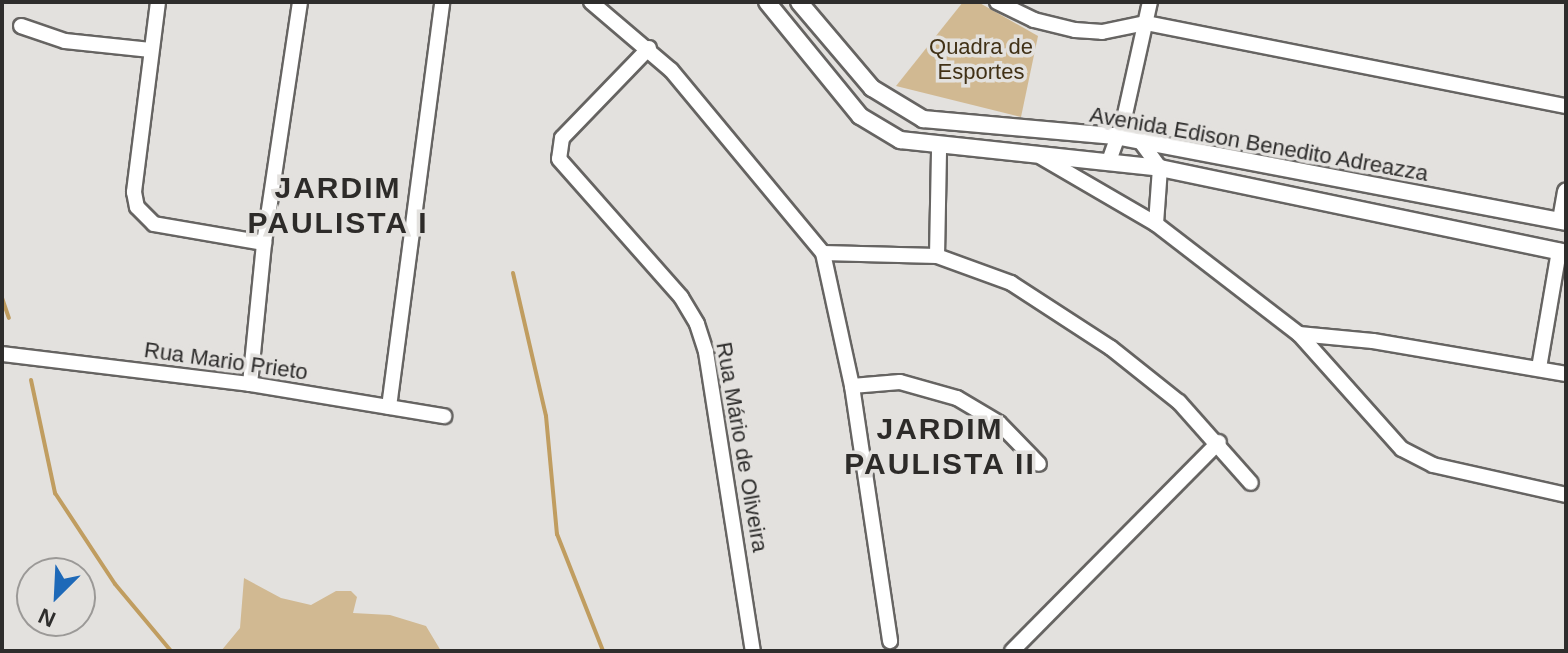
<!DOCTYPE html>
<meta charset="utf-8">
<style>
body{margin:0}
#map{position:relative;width:1568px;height:653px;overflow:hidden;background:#e3e1de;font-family:Arial,sans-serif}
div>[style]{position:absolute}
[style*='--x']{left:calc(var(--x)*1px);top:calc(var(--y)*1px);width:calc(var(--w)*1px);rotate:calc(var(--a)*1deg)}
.green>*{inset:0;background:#d1b992}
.stream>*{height:4px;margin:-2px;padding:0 2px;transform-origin:2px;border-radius:2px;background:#c09d60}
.roads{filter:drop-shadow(2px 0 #666462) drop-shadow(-2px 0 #666462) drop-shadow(0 2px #666462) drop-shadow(0 -2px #666462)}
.minor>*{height:14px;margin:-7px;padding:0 7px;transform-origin:7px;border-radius:7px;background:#fff}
.tertiary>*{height:16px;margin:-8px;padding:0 8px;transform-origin:8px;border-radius:8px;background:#fff}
span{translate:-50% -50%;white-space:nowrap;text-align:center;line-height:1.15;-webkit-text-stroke:7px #e3e1de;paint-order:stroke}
.park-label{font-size:22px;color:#413116}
.street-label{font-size:22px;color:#2e2d2c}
.district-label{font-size:30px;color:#2d2b29;font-weight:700;letter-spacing:2px}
.frame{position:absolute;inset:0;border:4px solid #2e2d2c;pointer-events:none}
.north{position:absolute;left:16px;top:557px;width:80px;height:80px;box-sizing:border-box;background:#e3e1de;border:2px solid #9b9997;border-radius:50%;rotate:204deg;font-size:22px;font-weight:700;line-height:32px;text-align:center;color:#2e2d2c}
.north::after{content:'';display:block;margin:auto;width:28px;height:36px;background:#1e69b8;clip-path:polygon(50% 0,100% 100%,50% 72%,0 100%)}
</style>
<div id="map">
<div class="green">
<i style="clip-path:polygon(963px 2px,978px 2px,1038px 36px,1021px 117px,896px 86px)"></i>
<i style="clip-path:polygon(244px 578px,281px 598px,311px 605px,336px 591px,351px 591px,357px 597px,353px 613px,390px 615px,426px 626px,441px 651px,221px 651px,240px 628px)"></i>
</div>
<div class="stream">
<i style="--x:513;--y:273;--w:147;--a:77"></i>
<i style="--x:546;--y:416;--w:119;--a:84.7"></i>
<i style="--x:557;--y:534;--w:126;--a:68.5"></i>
<i style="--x:2;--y:298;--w:21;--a:71"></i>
<i style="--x:31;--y:380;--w:116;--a:78"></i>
<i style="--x:55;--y:493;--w:109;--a:56.6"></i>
<i style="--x:115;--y:584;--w:87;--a:50.1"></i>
</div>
<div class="roads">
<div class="minor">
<i style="--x:158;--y:2;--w:192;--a:97.2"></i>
<i style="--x:134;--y:192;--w:15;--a:79"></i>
<i style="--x:137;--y:207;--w:24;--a:45"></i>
<i style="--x:154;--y:224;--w:112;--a:9.8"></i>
<i style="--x:591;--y:2;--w:105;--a:40.4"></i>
<i style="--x:671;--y:70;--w:238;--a:50.3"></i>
<i style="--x:823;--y:253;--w:136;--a:77.7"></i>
<i style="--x:852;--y:386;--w:258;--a:81.5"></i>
<i style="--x:997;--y:2;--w:41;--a:25.9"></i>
<i style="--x:1034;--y:20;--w:42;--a:13.7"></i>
<i style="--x:1075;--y:30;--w:27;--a:4"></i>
<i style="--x:1102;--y:32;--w:45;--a:-11.6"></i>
<i style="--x:1146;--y:23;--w:428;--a:11.2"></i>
<i style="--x:21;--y:26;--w:46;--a:18.8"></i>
<i style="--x:65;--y:41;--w:86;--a:6"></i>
<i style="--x:649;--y:48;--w:125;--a:134"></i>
<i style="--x:562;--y:138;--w:21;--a:98"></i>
<i style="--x:559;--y:159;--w:184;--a:48.5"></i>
<i style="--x:681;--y:297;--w:31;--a:59"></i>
<i style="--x:697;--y:324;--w:29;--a:72"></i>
<i style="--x:706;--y:352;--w:303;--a:81.1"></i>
<i style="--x:1124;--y:119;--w:61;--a:53.7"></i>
<i style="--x:1160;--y:168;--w:56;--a:94.1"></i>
<i style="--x:1041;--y:157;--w:133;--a:30.2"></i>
<i style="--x:1156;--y:224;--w:180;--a:37.6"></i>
<i style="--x:1299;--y:334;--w:154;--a:48.2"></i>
<i style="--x:1402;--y:449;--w:35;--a:27"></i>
<i style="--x:1433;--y:465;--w:136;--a:12.7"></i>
<i style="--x:1109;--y:161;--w:45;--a:-70.3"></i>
<i style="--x:1124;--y:119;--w:120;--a:-77.5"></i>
<i style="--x:823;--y:253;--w:114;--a:1.5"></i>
<i style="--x:937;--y:256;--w:79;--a:20"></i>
<i style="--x:1011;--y:283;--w:119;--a:33"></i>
<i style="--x:1111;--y:348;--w:87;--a:38.5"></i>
<i style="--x:1179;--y:402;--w:108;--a:48.4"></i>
<i style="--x:937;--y:256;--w:108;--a:-88.9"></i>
<i style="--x:1299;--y:334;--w:74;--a:5.4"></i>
<i style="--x:1373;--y:341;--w:196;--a:9.7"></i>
<i style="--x:2;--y:354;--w:250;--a:6.9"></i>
<i style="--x:250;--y:384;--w:197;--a:9.4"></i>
<i style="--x:1539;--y:368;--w:119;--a:-80.3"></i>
<i style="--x:250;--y:384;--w:142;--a:-84.3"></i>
<i style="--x:264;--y:243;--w:244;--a:-81.5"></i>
<i style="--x:852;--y:386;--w:48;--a:-4.8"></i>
<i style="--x:900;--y:382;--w:59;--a:15.7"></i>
<i style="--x:957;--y:398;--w:49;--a:30.8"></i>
<i style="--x:999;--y:423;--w:57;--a:45.7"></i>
<i style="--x:389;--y:407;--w:408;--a:-82.5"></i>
<i style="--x:1012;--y:651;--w:294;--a:-45.3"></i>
</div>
<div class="tertiary">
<i style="--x:767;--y:2;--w:147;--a:50.8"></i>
<i style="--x:860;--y:116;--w:47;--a:31"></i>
<i style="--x:900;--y:140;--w:262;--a:6.1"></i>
<i style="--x:1160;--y:168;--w:415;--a:11.8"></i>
<i style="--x:799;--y:2;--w:113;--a:49.7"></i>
<i style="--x:872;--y:88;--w:60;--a:31.3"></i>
<i style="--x:923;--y:119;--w:193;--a:5.1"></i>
<i style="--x:1115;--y:136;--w:459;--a:10.8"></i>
<i style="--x:1561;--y:220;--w:29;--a:-80"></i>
</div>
</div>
<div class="park-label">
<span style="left:981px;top:59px">Quadra de<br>Esportes</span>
</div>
<div class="street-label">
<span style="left:1259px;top:144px;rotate:10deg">Avenida Edison Benedito Adreazza</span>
<span style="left:226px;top:361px;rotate:8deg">Rua Mario Prieto</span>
<span style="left:742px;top:447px;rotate:80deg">Rua Mário de Oliveira</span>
</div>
<div class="district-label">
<span style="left:338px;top:205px">JARDIM<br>PAULISTA I</span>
<span style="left:940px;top:446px">JARDIM<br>PAULISTA II</span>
</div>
<div class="frame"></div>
<div class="north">N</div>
</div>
